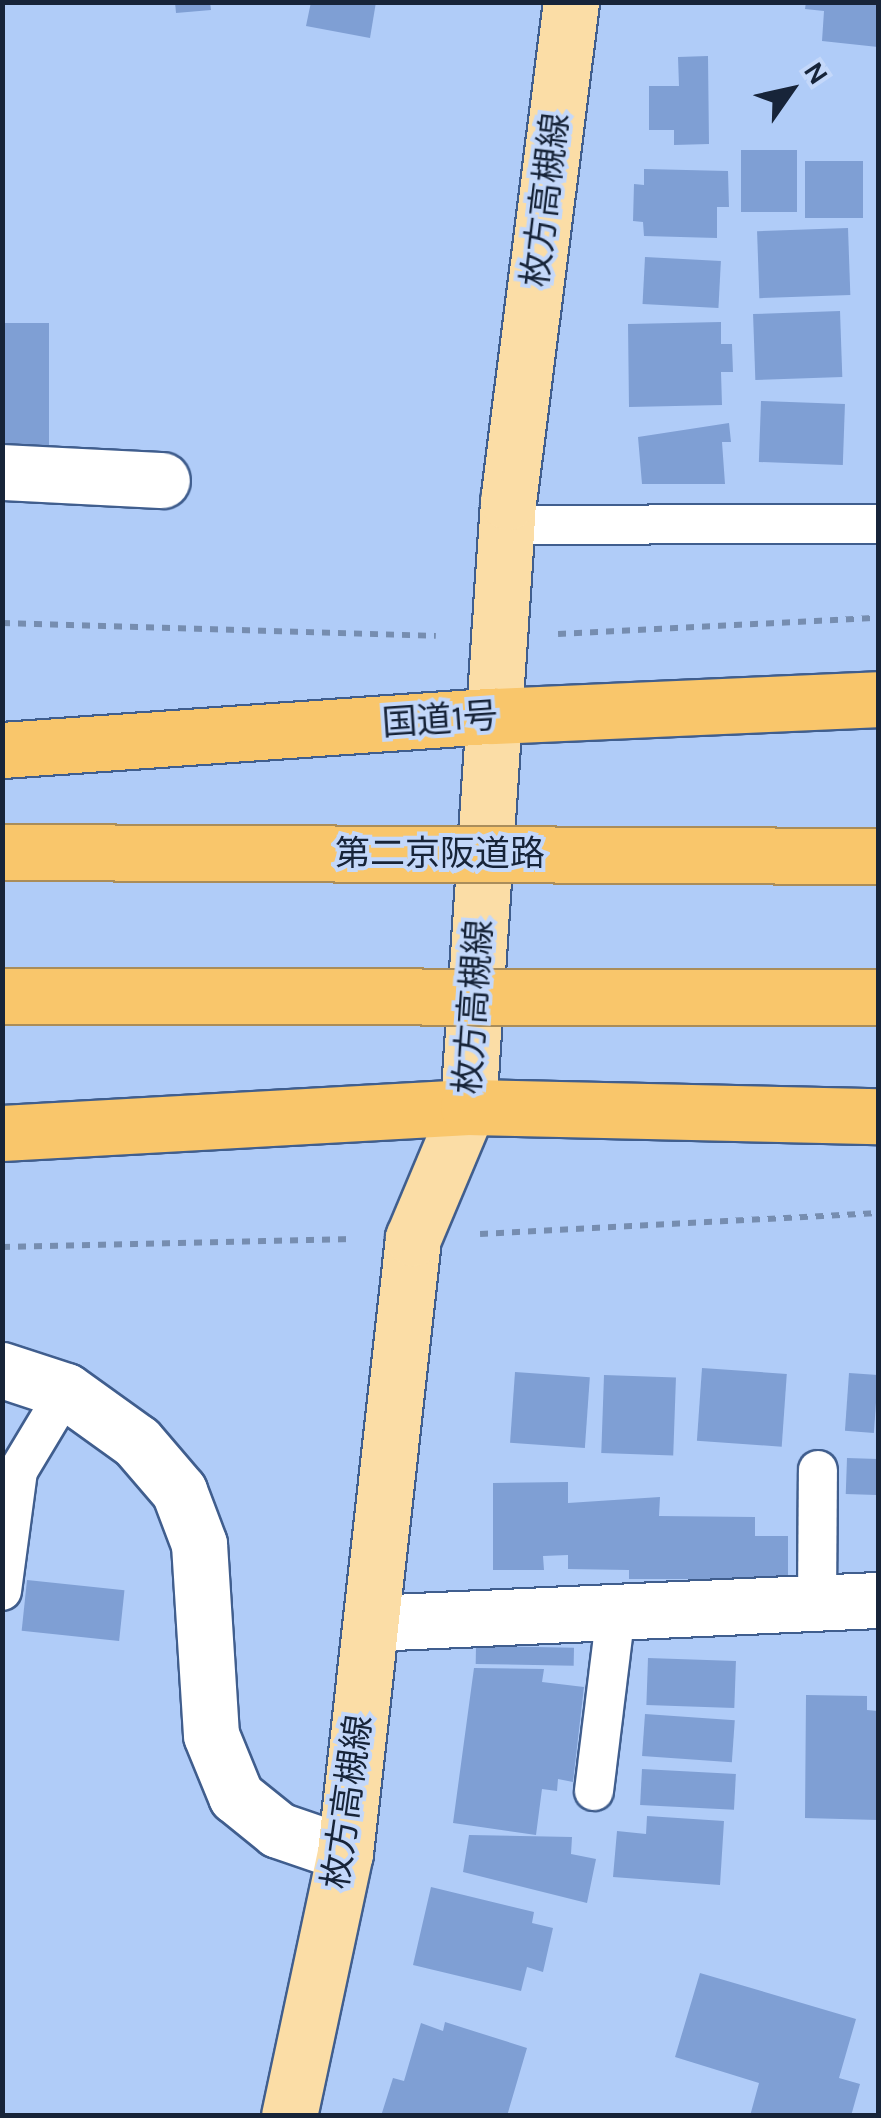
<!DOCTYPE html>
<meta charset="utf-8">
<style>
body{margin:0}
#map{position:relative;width:881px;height:2118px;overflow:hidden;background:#b0ccf8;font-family:Karla,"Noto Sans JP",sans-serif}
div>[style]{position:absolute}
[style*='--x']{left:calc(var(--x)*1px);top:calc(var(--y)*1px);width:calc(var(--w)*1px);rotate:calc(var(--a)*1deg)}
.building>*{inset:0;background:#7f9fd4;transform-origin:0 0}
.path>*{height:6px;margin-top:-3px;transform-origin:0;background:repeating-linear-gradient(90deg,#768db0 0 8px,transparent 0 16px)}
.roads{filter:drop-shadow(2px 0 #405e8e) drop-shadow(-2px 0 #405e8e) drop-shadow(0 2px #405e8e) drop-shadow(0 -2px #405e8e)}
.lane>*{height:38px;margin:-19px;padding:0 19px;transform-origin:19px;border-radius:19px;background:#fff}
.street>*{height:55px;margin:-27.5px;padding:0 27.5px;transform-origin:27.5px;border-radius:27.5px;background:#fff}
.primary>*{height:55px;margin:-27.5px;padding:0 27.5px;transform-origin:27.5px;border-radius:27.5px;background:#fbdda6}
.highway>*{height:55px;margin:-27.5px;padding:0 27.5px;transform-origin:27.5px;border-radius:27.5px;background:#f9c66b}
.bridges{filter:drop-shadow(2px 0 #aa8d5a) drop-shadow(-2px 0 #aa8d5a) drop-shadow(0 2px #aa8d5a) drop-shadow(0 -2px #aa8d5a)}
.highway-bridge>*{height:55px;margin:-27.5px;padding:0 27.5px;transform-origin:27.5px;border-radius:27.5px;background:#f9c66b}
span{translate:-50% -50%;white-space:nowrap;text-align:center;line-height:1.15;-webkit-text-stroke:8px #c4d8fa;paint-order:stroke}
.street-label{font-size:35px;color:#172439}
.frame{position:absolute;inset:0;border:5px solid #172439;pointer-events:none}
.north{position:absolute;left:741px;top:40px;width:100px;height:100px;-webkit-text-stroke:8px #c4d8fa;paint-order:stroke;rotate:56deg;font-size:28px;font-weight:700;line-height:40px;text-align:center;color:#172439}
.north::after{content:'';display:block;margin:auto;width:35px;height:45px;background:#172439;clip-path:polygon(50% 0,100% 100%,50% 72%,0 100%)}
</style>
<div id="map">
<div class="building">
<i style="clip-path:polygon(175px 2px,210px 2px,211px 10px,176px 13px)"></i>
<i style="clip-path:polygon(311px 2px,376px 2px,370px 38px,306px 26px)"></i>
<i style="clip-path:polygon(806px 2px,878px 2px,878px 47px,822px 41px,824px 11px,805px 9px)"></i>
<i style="clip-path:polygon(708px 56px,709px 144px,674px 145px,674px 130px,649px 130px,649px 86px,679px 86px,678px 57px)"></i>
<i style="left:741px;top:150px;width:56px;height:62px"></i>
<i style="left:805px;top:161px;width:58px;height:57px"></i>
<i style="clip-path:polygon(644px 169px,728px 171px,729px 207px,717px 207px,717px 238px,644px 236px,643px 222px,633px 221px,634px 184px,644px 185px)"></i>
<i style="left:848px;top:228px;width:67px;height:91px;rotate:88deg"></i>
<i style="left:645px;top:257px;width:76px;height:47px;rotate:3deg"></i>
<i style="left:840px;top:311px;width:66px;height:87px;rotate:88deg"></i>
<i style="clip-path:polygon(721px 322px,721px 344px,732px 344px,733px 372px,721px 372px,722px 405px,629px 407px,628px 324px)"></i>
<i style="left:2px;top:323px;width:47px;height:124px"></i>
<i style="left:761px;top:401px;width:84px;height:61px;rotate:2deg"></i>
<i style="clip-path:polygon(729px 423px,731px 442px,722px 442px,725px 484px,642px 484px,638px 437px)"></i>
<i style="left:702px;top:1368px;width:85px;height:73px;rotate:4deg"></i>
<i style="left:515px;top:1372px;width:75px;height:71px;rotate:4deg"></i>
<i style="left:849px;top:1373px;width:29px;height:58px;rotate:4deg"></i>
<i style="left:604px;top:1375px;width:72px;height:78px;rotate:2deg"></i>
<i style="left:847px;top:1458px;width:31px;height:36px;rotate:2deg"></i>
<i style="clip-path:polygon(568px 1482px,568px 1503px,660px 1497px,659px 1516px,755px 1517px,755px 1536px,788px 1536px,788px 1579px,629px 1579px,629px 1570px,568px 1569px,568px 1555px,543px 1556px,544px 1570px,493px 1570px,493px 1483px)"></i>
<i style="left:27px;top:1580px;width:98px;height:51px;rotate:6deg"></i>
<i style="left:476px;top:1646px;width:98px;height:18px;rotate:1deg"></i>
<i style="left:648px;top:1658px;width:88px;height:47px;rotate:2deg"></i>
<i style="clip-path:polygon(474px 1668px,544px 1669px,542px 1682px,584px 1687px,573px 1782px,558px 1779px,557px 1791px,542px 1789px,536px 1835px,453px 1823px)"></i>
<i style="clip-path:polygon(806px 1695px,867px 1696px,867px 1710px,878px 1711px,878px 1820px,805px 1818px)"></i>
<i style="left:645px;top:1714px;width:90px;height:42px;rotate:4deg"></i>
<i style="left:642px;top:1769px;width:94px;height:36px;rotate:3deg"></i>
<i style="clip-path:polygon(647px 1816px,724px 1821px,720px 1885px,613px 1877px,617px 1831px,646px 1834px)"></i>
<i style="clip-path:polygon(469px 1835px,572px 1837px,571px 1854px,596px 1859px,587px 1903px,463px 1872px)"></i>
<i style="clip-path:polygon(431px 1887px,534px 1912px,532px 1923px,553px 1928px,543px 1972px,527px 1967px,521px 1991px,413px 1965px)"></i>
<i style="clip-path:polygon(700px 1973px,856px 2019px,839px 2078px,860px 2084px,851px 2116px,750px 2116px,759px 2083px,675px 2057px)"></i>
<i style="clip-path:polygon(445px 2022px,527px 2048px,507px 2116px,381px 2116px,393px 2078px,404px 2081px,421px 2023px,443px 2031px)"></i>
</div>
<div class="path">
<i style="--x:2;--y:623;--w:434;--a:1.7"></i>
<i style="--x:558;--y:634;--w:320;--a:-2.9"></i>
<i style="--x:480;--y:1234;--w:399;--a:-3"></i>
<i style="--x:2;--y:1247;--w:351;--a:-1.3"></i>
</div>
<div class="roads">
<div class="lane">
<i style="--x:507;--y:525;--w:371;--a:-0.2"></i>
<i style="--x:2;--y:1591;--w:121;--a:-82.4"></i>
<i style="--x:18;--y:1471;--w:93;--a:-59"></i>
<i style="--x:817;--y:1603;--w:133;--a:-89.6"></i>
<i style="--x:594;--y:1791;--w:179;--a:-83"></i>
</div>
<div class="street">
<i style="--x:2;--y:472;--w:160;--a:2.9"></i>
<i style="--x:2;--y:1370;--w:67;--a:18.2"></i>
<i style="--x:66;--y:1391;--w:87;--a:35.7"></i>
<i style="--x:137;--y:1442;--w:65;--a:49.4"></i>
<i style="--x:179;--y:1491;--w:57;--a:69.3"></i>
<i style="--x:199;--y:1544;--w:191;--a:86.4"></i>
<i style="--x:211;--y:1735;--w:66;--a:67.7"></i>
<i style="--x:236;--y:1796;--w:54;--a:39"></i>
<i style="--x:278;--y:1830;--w:71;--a:18.9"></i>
<i style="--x:371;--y:1623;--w:508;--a:-2.6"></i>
</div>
<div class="primary">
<i style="--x:289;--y:2116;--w:269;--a:-78"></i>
<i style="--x:345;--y:1853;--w:619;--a:-83.69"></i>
<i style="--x:413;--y:1238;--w:142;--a:-67.2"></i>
<i style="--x:468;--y:1107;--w:606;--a:-86.22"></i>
<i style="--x:508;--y:502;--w:504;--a:-82.82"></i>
</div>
<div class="highway">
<i style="--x:2;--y:750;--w:492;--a:-4"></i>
<i style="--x:493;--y:716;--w:385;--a:-2.5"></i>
<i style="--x:2;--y:1133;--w:467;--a:-3.2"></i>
<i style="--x:468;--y:1107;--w:410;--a:1.3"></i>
</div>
</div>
<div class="bridges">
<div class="highway-bridge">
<i style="--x:2;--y:852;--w:876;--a:0.26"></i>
<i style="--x:2;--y:996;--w:876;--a:0.07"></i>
</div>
</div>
<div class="street-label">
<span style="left:546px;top:200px;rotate:-83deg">枚方高槻線</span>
<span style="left:440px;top:720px;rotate:-4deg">国道1号</span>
<span style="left:440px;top:854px">第二京阪道路</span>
<span style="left:474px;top:1007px;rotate:-86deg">枚方高槻線</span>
<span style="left:348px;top:1802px;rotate:-82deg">枚方高槻線</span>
</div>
<div class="frame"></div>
<div class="north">N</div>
</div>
